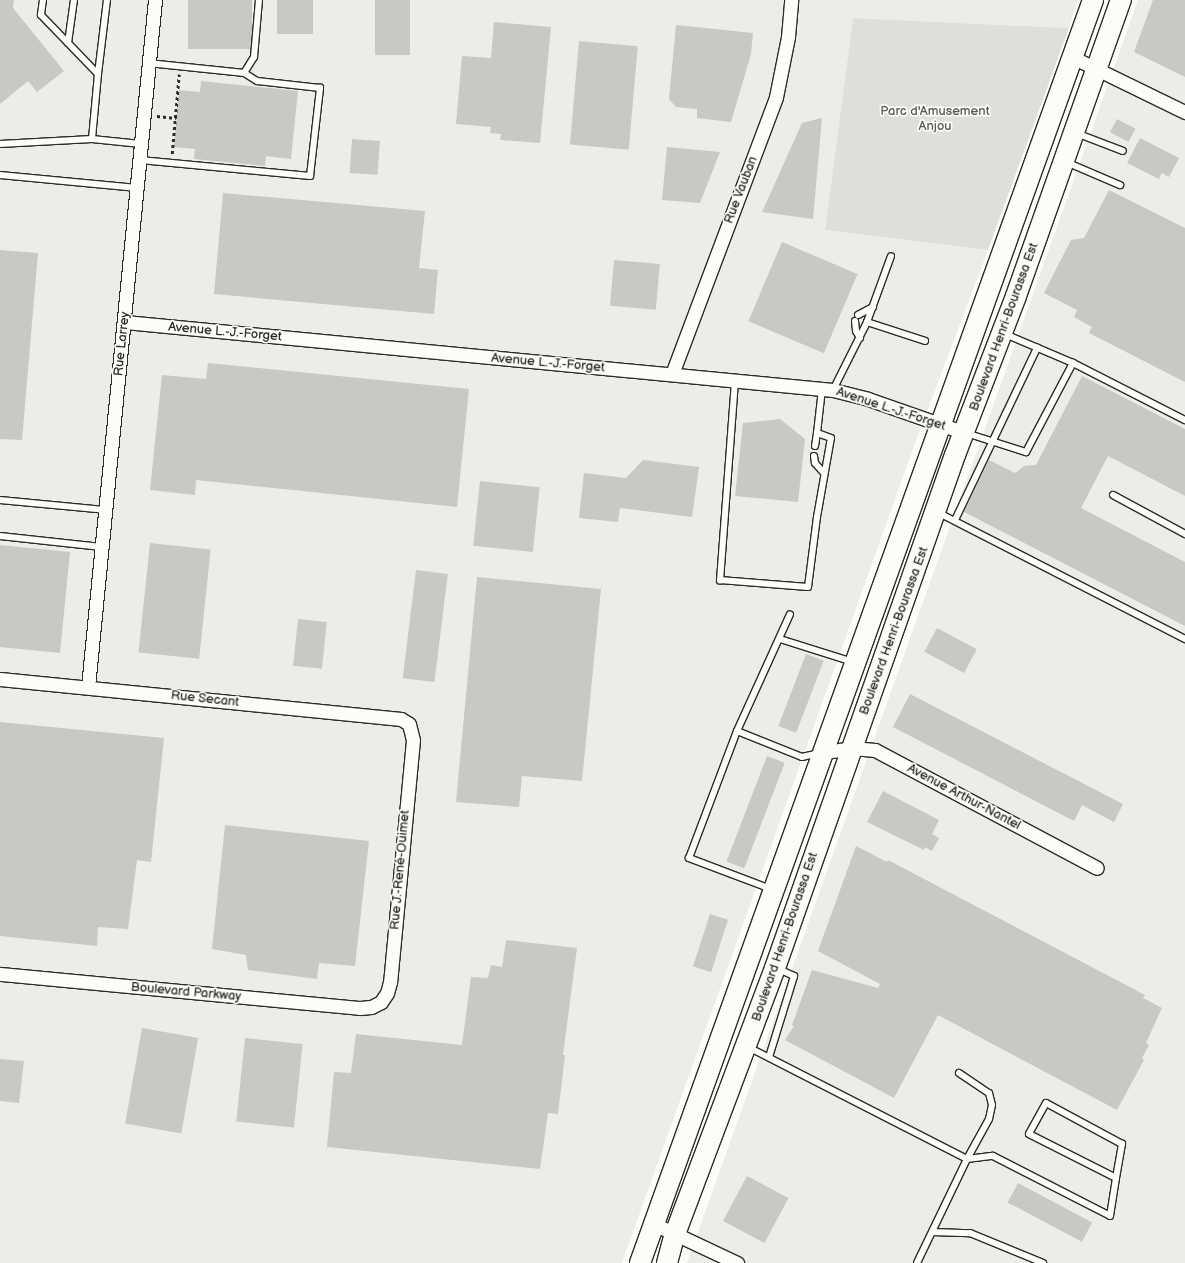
<!DOCTYPE html>
<meta charset="utf-8">
<style>
body{margin:0}
#map{position:relative;width:1185px;height:1263px;overflow:hidden;background:#fdfcf7;font-family:"Balsamiq Sans",sans-serif}
div>[style]{position:absolute}
[style*='--x']{left:calc(var(--x)*1px);top:calc(var(--y)*1px);width:calc(var(--w)*1px);rotate:calc(var(--a)*1deg)}
.built>*{inset:0;background:#edece8}
.green>*{inset:0;background:#dfdeda}
.building>*{inset:0;background:#c9c8c4;transform-origin:0 0}
.path>*{height:2.5px;margin-top:-1.25px;transform-origin:0;background:repeating-linear-gradient(90deg,#2b2b2b 0 3px,transparent 0 6px)}
.roads{filter:drop-shadow(1px 0 #2b2b2b) drop-shadow(-1px 0 #2b2b2b) drop-shadow(0 1px #2b2b2b) drop-shadow(0 -1px #2b2b2b)}
.lane>*{height:6px;margin:-3px;padding:0 3px;transform-origin:3px;border-radius:3px;background:#fdfcf7}
.street>*{height:13px;margin:-6.5px;padding:0 6.5px;transform-origin:6.5px;border-radius:6.5px;background:#fdfcf7}
.primary>*{height:20px;margin:-10px;padding:0 10px;transform-origin:10px;border-radius:10px;background:#fdfcf7}
span{translate:-50% -50%;white-space:nowrap;text-align:center;line-height:1.15;-webkit-text-stroke:3.5px #fdfcf7;paint-order:stroke}
.park-label{font-size:13px;color:#585857}
.street-label{font-size:13px;color:#2b2b2b}
</style>
<div id="map">
<div class="built">
<i style="clip-path:polygon(0 0,1078px 0,1069px 28px,853px 18px,825px 230px,988px 250px,914px 446px,622px 1263px,0 1263px)"></i>
<i style="clip-path:polygon(1138px 0,1185px 0,1185px 1263px,687px 1263px)"></i>
</div>
<div class="green">
<i style="clip-path:polygon(853px 18px,1069px 28px,988px 250px,825px 230px)"></i>
</div>
<div class="building">
<i style="clip-path:polygon(0 0,14px 0,13px 8px,64px 71px,37px 92px,28px 81px,0 104px)"></i>
<i style="left:188px;top:0;width:64px;height:49px"></i>
<i style="left:277px;top:0;width:36px;height:34px"></i>
<i style="left:375px;top:0;width:35px;height:55px"></i>
<i style="clip-path:polygon(1153px 0,1185px 0,1185px 77px,1134px 52px)"></i>
<i style="clip-path:polygon(494px 22px,551px 27px,540px 143px,500px 140px,501px 134px,490px 133px,491px 127px,456px 124px,462px 56px,491px 58px)"></i>
<i style="clip-path:polygon(676px 25px,753px 33px,751px 54px,731px 122px,697px 118px,697px 109px,676px 107px,669px 99px)"></i>
<i style="left:579px;top:41px;width:59px;height:104px;rotate:5deg"></i>
<i style="clip-path:polygon(201px 81px,298px 91px,291px 159px,266px 156px,265px 166px,194px 159px,195px 149px,174px 147px,179px 90px,200px 92px)"></i>
<i style="clip-path:polygon(822px 118px,813px 219px,762px 212px,802px 123px)"></i>
<i style="left:1117px;top:119px;width:21px;height:15px;rotate:28deg"></i>
<i style="clip-path:polygon(1140px 138px,1179px 158px,1169px 177px,1162px 173px,1159px 179px,1127px 163px)"></i>
<i style="left:352px;top:139px;width:28px;height:34px;rotate:4deg"></i>
<i style="clip-path:polygon(667px 147px,720px 152px,700px 203px,662px 200px)"></i>
<i style="clip-path:polygon(1109px 190px,1185px 228px,1185px 382px,1089px 333px,1092px 327px,1074px 317px,1077px 310px,1044px 293px,1071px 240px,1084px 238px)"></i>
<i style="clip-path:polygon(223px 193px,425px 211px,419px 268px,438px 270px,434px 314px,214px 294px)"></i>
<i style="left:782px;top:242px;width:82px;height:86px;rotate:23deg"></i>
<i style="clip-path:polygon(0 250px,38px 253px,22px 440px,0 439px)"></i>
<i style="left:614px;top:260px;width:46px;height:46px;rotate:5deg"></i>
<i style="clip-path:polygon(208px 363px,469px 389px,457px 507px,196px 480px,195px 495px,150px 490px,162px 375px,206px 379px)"></i>
<i style="clip-path:polygon(1082px 376px,1185px 429px,1185px 496px,1108px 456px,1081px 508px,1185px 562px,1185px 626px,964px 512px,989px 460px,1015px 473px,1024px 466px,1036px 465px)"></i>
<i style="clip-path:polygon(780px 419px,805px 439px,798px 502px,735px 496px,743px 423px)"></i>
<i style="clip-path:polygon(643px 460px,699px 467px,692px 517px,620px 508px,618px 522px,579px 518px,584px 473px,626px 478px)"></i>
<i style="left:480px;top:481px;width:60px;height:65px;rotate:6deg"></i>
<i style="left:150px;top:543px;width:61px;height:110px;rotate:6deg"></i>
<i style="clip-path:polygon(0 545px,70px 552px,60px 653px,0 647px)"></i>
<i style="left:416px;top:570px;width:32px;height:109px;rotate:7deg"></i>
<i style="clip-path:polygon(477px 577px,601px 589px,582px 781px,522px 776px,519px 807px,456px 802px)"></i>
<i style="left:298px;top:619px;width:29px;height:47px;rotate:6deg"></i>
<i style="left:937px;top:628px;width:45px;height:27px;rotate:28deg"></i>
<i style="left:806px;top:654px;width:19px;height:77px;rotate:21deg"></i>
<i style="clip-path:polygon(910px 694px,1123px 804px,1114px 822px,1082px 805px,1074px 821px,893px 727px)"></i>
<i style="clip-path:polygon(0 722px,164px 738px,151px 862px,137px 860px,128px 929px,98px 927px,97px 946px,0 936px)"></i>
<i style="left:767px;top:756px;width:19px;height:113px;rotate:21deg"></i>
<i style="clip-path:polygon(883px 791px,939px 820px,932px 834px,939px 838px,932px 851px,925px 847px,924px 850px,867px 822px)"></i>
<i style="clip-path:polygon(225px 825px,369px 841px,355px 966px,319px 963px,317px 979px,248px 970px,246px 955px,212px 949px)"></i>
<i style="clip-path:polygon(856px 846px,887px 862px,888px 860px,1145px 995px,1143px 998px,1162px 1008px,1146px 1043px,1149px 1045px,1142px 1058px,1144px 1060px,1117px 1110px,938px 1015px,894px 1098px,785px 1040px,794px 1026px,792px 1025px,812px 970px,878px 988px,880px 984px,818px 951px)"></i>
<i style="left:710px;top:914px;width:19px;height:55px;rotate:18deg"></i>
<i style="clip-path:polygon(506px 940px,577px 948px,563px 1055px,565px 1055px,558px 1114px,548px 1113px,540px 1169px,327px 1147px,334px 1072px,351px 1073px,356px 1034px,462px 1045px,471px 977px,488px 978px,491px 965px,502px 967px)"></i>
<i style="left:142px;top:1028px;width:57px;height:97px;rotate:10deg"></i>
<i style="left:245px;top:1038px;width:58px;height:84px;rotate:6deg"></i>
<i style="clip-path:polygon(0 1059px,24px 1061px,19px 1103px,0 1101px)"></i>
<i style="left:747px;top:1176px;width:47px;height:51px;rotate:28deg"></i>
<i style="left:1018px;top:1183px;width:84px;height:22px;rotate:28deg"></i>
</div>
<div class="path">
<i style="--x:157;--y:116;--w:19;--a:6"></i>
<i style="--x:172;--y:154;--w:80;--a:-85"></i>
</div>
<div class="roads">
<div class="lane">
<i style="--x:43;--y:0;--w:15;--a:98"></i>
<i style="--x:41;--y:15;--w:82;--a:46"></i>
<i style="--x:98;--y:74;--w:65;--a:95.3"></i>
<i style="--x:68;--y:43;--w:43;--a:-82.1"></i>
<i style="--x:244;--y:73;--w:19;--a:-58"></i>
<i style="--x:254;--y:57;--w:57;--a:-85"></i>
<i style="--x:98;--y:74;--w:75;--a:-83.1"></i>
<i style="--x:1076;--y:133;--w:50;--a:21"></i>
<i style="--x:0;--y:144;--w:92;--a:-3.1"></i>
<i style="--x:92;--y:139;--w:49;--a:5.8"></i>
<i style="--x:140;--y:160;--w:171;--a:5.4"></i>
<i style="--x:310;--y:176;--w:89;--a:-83.5"></i>
<i style="--x:320;--y:88;--w:63;--a:-173.7"></i>
<i style="--x:257;--y:81;--w:15;--a:-148"></i>
<i style="--x:244;--y:73;--w:96;--a:-174"></i>
<i style="--x:1066;--y:162;--w:59;--a:23.1"></i>
<i style="--x:0;--y:175;--w:138;--a:5.4"></i>
<i style="--x:858;--y:315;--w:17;--a:-28"></i>
<i style="--x:855;--y:321;--w:10;--a:84"></i>
<i style="--x:856;--y:331;--w:8;--a:60"></i>
<i style="--x:867;--y:322;--w:61;--a:18.1"></i>
<i style="--x:1073;--y:363;--w:126;--a:27"></i>
<i style="--x:735;--y:381;--w:200;--a:94.3"></i>
<i style="--x:720;--y:580;--w:88;--a:4.5"></i>
<i style="--x:808;--y:587;--w:71;--a:-82.7"></i>
<i style="--x:817;--y:517;--w:80;--a:-80"></i>
<i style="--x:831;--y:438;--w:15;--a:-160"></i>
<i style="--x:817;--y:433;--w:44;--a:-83.5"></i>
<i style="--x:833;--y:390;--w:76;--a:-63.4"></i>
<i style="--x:867;--y:322;--w:70;--a:-70"></i>
<i style="--x:966;--y:433;--w:63;--a:17.6"></i>
<i style="--x:1026;--y:452;--w:101;--a:-62.2"></i>
<i style="--x:1073;--y:363;--w:74;--a:-156.9"></i>
<i style="--x:815;--y:446;--w:13;--a:-81"></i>
<i style="--x:814;--y:456;--w:7;--a:82"></i>
<i style="--x:815;--y:463;--w:13;--a:48"></i>
<i style="--x:1113;--y:495;--w:82;--a:28.4"></i>
<i style="--x:0;--y:500;--w:105;--a:5.4"></i>
<i style="--x:937;--y:512;--w:279;--a:27.1"></i>
<i style="--x:955;--y:520;--w:191;--a:-64.5"></i>
<i style="--x:0;--y:536;--w:102;--a:6.2"></i>
<i style="--x:780;--y:639;--w:77;--a:17.5"></i>
<i style="--x:737;--y:731;--w:128;--a:-65.6"></i>
<i style="--x:771;--y:889;--w:88;--a:-159.3"></i>
<i style="--x:689;--y:858;--w:136;--a:-69.3"></i>
<i style="--x:737;--y:731;--w:70;--a:21.8"></i>
<i style="--x:802;--y:757;--w:17;--a:-13"></i>
<i style="--x:748;--y:1047;--w:246;--a:27.1"></i>
<i style="--x:967;--y:1159;--w:115;--a:115.7"></i>
<i style="--x:769;--y:1057;--w:85;--a:-72.8"></i>
<i style="--x:794;--y:976;--w:17;--a:-156"></i>
<i style="--x:959;--y:1073;--w:36;--a:34"></i>
<i style="--x:989;--y:1093;--w:12;--a:76"></i>
<i style="--x:992;--y:1105;--w:14;--a:102"></i>
<i style="--x:989;--y:1119;--w:46;--a:118.8"></i>
<i style="--x:967;--y:1159;--w:26;--a:-7"></i>
<i style="--x:993;--y:1156;--w:131;--a:27.1"></i>
<i style="--x:1110;--y:1216;--w:38;--a:-81"></i>
<i style="--x:1116;--y:1178;--w:35;--a:-80"></i>
<i style="--x:1122;--y:1144;--w:86;--a:-151.7"></i>
<i style="--x:1046;--y:1103;--w:35;--a:119"></i>
<i style="--x:1029;--y:1134;--w:97;--a:26.8"></i>
<i style="--x:932;--y:1232;--w:38;--a:2"></i>
<i style="--x:970;--y:1233;--w:79;--a:22.3"></i>
</div>
<div class="street">
<i style="--x:1072;--y:57;--w:126;--a:26"></i>
<i style="--x:125;--y:322;--w:711;--a:5.49"></i>
<i style="--x:833;--y:390;--w:36;--a:14"></i>
<i style="--x:868;--y:399;--w:103;--a:19.3"></i>
<i style="--x:672;--y:374;--w:296;--a:-69.4"></i>
<i style="--x:776;--y:97;--w:61;--a:-78.7"></i>
<i style="--x:788;--y:37;--w:37;--a:-85"></i>
<i style="--x:0;--y:679;--w:403;--a:5.7"></i>
<i style="--x:401;--y:719;--w:9;--a:32"></i>
<i style="--x:409;--y:724;--w:16;--a:76"></i>
<i style="--x:413;--y:740;--w:243;--a:95.4"></i>
<i style="--x:390;--y:982;--w:11;--a:105"></i>
<i style="--x:387;--y:993;--w:11;--a:124"></i>
<i style="--x:381;--y:1002;--w:11;--a:153"></i>
<i style="--x:371;--y:1007;--w:11;--a:175"></i>
<i style="--x:360;--y:1008;--w:362;--a:-174.6"></i>
<i style="--x:88;--y:687;--w:690;--a:-84.43"></i>
<i style="--x:825;--y:752;--w:27;--a:-8"></i>
<i style="--x:852;--y:748;--w:23;--a:5"></i>
<i style="--x:875;--y:750;--w:251;--a:28"></i>
<i style="--x:654;--y:1224;--w:92;--a:25.2"></i>
</div>
<div class="primary">
<i style="--x:640;--y:1263;--w:1342;--a:-70.27"></i>
<i style="--x:667;--y:1263;--w:30;--a:-75"></i>
<i style="--x:675;--y:1234;--w:284;--a:-69.4"></i>
<i style="--x:775;--y:968;--w:544;--a:-70.67"></i>
<i style="--x:955;--y:455;--w:170;--a:-69"></i>
<i style="--x:1016;--y:296;--w:314;--a:-70.5"></i>
</div>
</div>
<div class="park-label">
<span style="left:935px;top:119px">Parc d'Amusement<br>Anjou</span>
</div>
<div class="street-label">
<span style="left:741px;top:190px;rotate:-69deg">Rue Vauban</span>
<span style="left:1004px;top:327px;rotate:-70deg">Boulevard Henri-Bourassa Est</span>
<span style="left:225px;top:332px;rotate:5deg">Avenue L.-J.-Forget</span>
<span style="left:122px;top:344px;rotate:-84deg">Rue Larrey</span>
<span style="left:548px;top:363px;rotate:5deg">Avenue L.-J.-Forget</span>
<span style="left:891px;top:409px;rotate:18deg">Avenue L.-J.-Forget</span>
<span style="left:894px;top:631px;rotate:-70deg">Boulevard Henri-Bourassa Est</span>
<span style="left:205px;top:699px;rotate:6deg">Rue Secant</span>
<span style="left:964px;top:797px;rotate:28deg">Avenue Arthur-Nantel</span>
<span style="left:400px;top:870px;rotate:-85deg">Rue J.-René-Ouimet</span>
<span style="left:785px;top:937px;rotate:-71deg">Boulevard Henri-Bourassa Est</span>
<span style="left:186px;top:992px;rotate:5deg">Boulevard Parkway</span>
</div>
</div>
